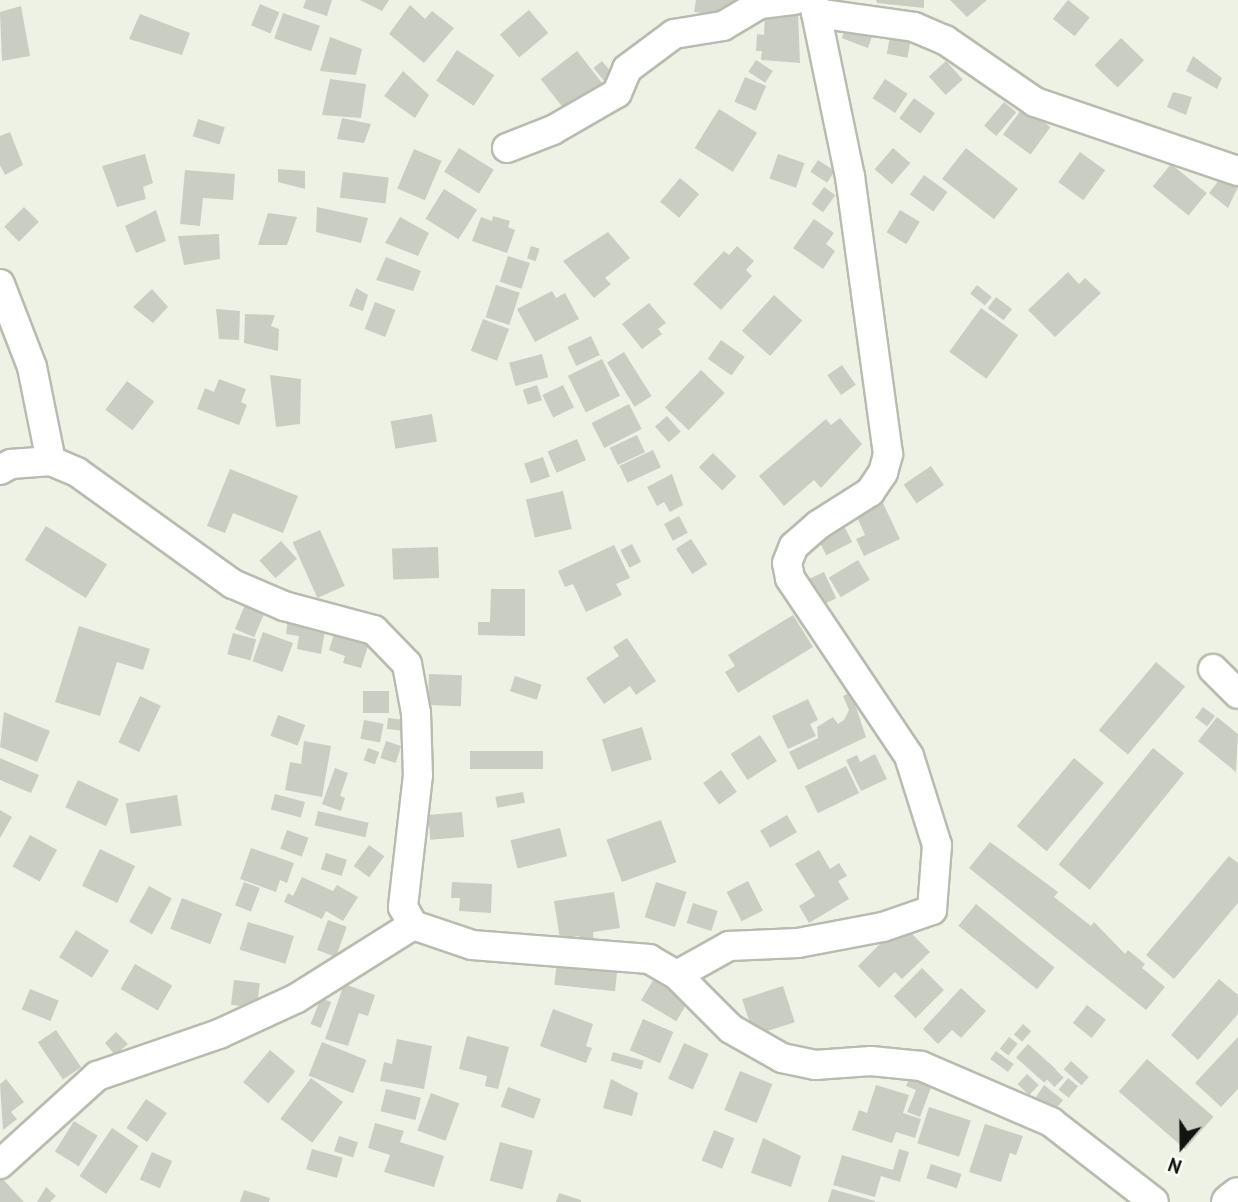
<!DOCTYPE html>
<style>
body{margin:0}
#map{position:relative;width:1238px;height:1202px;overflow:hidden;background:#eef2e5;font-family:"PT Sans",sans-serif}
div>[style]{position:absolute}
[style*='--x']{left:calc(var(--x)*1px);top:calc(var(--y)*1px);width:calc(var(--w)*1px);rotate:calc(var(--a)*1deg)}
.building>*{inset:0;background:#cacec2;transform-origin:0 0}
.roads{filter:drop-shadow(2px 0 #b8bcb0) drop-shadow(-2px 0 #b8bcb0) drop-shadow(0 2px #b8bcb0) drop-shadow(0 -2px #b8bcb0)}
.minor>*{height:28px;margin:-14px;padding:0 14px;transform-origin:14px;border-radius:14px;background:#fff}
.major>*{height:35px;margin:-17.5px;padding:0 17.5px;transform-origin:17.5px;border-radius:17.5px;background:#fff}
span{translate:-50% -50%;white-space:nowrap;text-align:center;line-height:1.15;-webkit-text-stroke:6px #fbfff4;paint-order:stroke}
.north{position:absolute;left:1147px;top:1111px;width:70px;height:70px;-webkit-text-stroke:5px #fbfff4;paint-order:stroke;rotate:200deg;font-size:19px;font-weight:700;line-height:28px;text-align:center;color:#131410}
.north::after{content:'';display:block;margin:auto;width:24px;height:32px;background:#131410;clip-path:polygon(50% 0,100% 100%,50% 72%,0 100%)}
</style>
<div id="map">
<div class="building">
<i style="clip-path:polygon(306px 0,332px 0,327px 16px,303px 8px)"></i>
<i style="clip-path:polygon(360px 0,389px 0,382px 11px)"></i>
<i style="clip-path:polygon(696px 0,739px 0,737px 17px,694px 12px)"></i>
<i style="clip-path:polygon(876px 0,924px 0,924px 8px,877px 3px)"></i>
<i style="clip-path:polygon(950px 0,987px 0,967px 17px)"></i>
<i style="left:1068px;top:0;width:28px;height:24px;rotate:39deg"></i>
<i style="left:260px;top:4px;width:21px;height:23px;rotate:23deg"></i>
<i style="clip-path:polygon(410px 5px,425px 19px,432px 11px,454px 28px,424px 63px,389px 34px)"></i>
<i style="clip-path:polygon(21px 6px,30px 56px,2px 61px,0 12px)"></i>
<i style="left:529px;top:10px;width:30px;height:38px;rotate:50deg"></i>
<i style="clip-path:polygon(765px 11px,798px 13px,800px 63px,761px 60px,762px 51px,756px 51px,757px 34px,764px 35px)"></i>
<i style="left:283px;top:13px;width:39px;height:27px;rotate:19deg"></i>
<i style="clip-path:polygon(140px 14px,190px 33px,182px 55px,129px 39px)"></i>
<i style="left:847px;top:24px;width:28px;height:15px;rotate:21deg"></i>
<i style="clip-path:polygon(330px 37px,362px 49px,356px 75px,320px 71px)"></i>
<i style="left:890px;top:37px;width:21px;height:17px;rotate:11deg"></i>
<i style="left:1121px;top:38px;width:32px;height:38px;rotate:44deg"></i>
<i style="left:457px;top:50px;width:45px;height:37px;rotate:34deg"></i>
<i style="left:577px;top:51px;width:47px;height:46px;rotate:52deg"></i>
<i style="clip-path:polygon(1193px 56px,1222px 78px,1217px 89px,1186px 71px)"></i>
<i style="left:756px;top:60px;width:20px;height:14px;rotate:33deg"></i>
<i style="left:602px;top:61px;width:19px;height:11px;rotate:51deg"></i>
<i style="left:946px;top:61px;width:25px;height:23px;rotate:48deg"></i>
<i style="clip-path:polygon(403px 71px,429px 95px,415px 118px,384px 96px)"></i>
<i style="left:745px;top:77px;width:23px;height:27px;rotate:23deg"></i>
<i style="clip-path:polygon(330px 79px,366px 84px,361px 118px,322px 115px)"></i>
<i style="left:885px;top:79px;width:27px;height:23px;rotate:33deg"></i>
<i style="clip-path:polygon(1173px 92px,1192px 97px,1186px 115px,1167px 107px)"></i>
<i style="left:914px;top:98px;width:26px;height:25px;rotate:36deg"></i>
<i style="left:1004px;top:102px;width:16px;height:31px;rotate:40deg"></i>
<i style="left:1023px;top:107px;width:34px;height:34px;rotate:36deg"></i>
<i style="left:719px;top:109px;width:45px;height:46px;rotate:32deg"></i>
<i style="clip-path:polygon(342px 118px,371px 124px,364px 143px,337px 139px)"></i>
<i style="left:198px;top:119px;width:28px;height:18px;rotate:17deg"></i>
<i style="clip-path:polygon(10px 132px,23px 165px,5px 175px,0 165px,0 136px)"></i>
<i style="left:459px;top:148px;width:41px;height:28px;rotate:32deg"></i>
<i style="left:893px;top:148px;width:23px;height:28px;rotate:41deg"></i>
<i style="left:966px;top:148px;width:66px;height:39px;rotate:38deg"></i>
<i style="left:414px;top:149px;width:30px;height:43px;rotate:23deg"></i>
<i style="left:1080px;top:152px;width:31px;height:37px;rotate:36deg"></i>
<i style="clip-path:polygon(145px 154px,153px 183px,143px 187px,146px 199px,117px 207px,102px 166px)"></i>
<i style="left:778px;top:154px;width:28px;height:26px;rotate:19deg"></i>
<i style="left:818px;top:160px;width:20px;height:14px;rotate:33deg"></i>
<i style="left:1171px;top:164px;width:46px;height:29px;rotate:39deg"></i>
<i style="clip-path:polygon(278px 169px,305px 171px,305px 189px,278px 182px)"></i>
<i style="clip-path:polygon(185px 170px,235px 174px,233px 200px,203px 198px,200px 226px,180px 224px)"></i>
<i style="left:343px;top:172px;width:46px;height:26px;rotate:7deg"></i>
<i style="left:924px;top:175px;width:29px;height:24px;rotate:36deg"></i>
<i style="clip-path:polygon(1223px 175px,1238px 187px,1228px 208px,1209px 193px)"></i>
<i style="left:680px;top:178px;width:25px;height:31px;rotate:40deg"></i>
<i style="left:824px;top:187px;width:14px;height:21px;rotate:36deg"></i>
<i style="left:444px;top:189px;width:39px;height:35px;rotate:32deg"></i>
<i style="left:24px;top:207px;width:21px;height:28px;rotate:45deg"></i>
<i style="clip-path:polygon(317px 207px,368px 218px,361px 243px,316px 232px)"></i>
<i style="clip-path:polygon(156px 210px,166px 241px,136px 253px,125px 226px)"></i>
<i style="left:900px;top:210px;width:23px;height:26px;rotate:31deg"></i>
<i style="clip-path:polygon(268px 213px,297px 217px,287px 245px,258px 245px)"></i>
<i style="clip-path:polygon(493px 216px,510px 221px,508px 227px,515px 230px,507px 253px,472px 241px,481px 217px,492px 221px)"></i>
<i style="clip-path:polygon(400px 217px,429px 233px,418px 256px,385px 243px)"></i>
<i style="clip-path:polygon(814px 219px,834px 233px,826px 244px,835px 251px,823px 269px,793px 248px)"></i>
<i style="clip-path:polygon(608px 232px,630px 258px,605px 278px,611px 284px,594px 298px,563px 261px)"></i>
<i style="clip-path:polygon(219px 234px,220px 259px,184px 265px,178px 236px)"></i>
<i style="left:531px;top:246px;width:9px;height:13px;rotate:18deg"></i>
<i style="clip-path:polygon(737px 246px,754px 261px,746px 270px,752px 276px,721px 310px,693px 284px,724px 251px,729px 255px)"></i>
<i style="left:508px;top:256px;width:23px;height:27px;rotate:18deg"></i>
<i style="clip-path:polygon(386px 257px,421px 271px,413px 291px,376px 280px)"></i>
<i style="clip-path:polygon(1068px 272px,1079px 284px,1085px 278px,1101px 293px,1055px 337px,1028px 310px)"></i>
<i style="left:496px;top:285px;width:25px;height:34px;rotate:18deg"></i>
<i style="left:977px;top:285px;width:19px;height:11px;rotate:39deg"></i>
<i style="clip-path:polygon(356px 288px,368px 295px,363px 311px,349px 306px)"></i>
<i style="clip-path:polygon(152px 289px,168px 307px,153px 323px,133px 307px)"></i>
<i style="clip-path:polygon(552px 291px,556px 298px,565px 293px,579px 319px,535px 342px,517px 309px)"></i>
<i style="left:774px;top:295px;width:38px;height:48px;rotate:42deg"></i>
<i style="left:996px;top:297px;width:20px;height:14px;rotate:37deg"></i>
<i style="left:375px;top:302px;width:22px;height:29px;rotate:21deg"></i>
<i style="clip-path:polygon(649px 303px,666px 323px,658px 329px,662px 334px,642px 349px,622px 324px)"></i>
<i style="left:981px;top:308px;width:46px;height:54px;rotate:36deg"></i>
<i style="clip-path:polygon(216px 309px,240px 311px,239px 340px,219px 339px)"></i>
<i style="clip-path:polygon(245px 314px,275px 315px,271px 326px,279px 329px,278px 351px,244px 343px)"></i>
<i style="left:483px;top:319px;width:28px;height:34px;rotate:21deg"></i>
<i style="left:591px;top:336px;width:21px;height:26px;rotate:65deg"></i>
<i style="left:721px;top:340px;width:29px;height:23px;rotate:35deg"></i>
<i style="left:624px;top:352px;width:52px;height:20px;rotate:58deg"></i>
<i style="left:542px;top:354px;width:24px;height:34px;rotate:75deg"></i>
<i style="left:602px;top:359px;width:41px;height:38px;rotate:64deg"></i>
<i style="left:842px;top:365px;width:24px;height:18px;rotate:55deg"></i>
<i style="left:701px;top:370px;width:33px;height:52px;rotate:44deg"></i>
<i style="clip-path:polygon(270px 375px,301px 379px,300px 424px,276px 427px)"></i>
<i style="clip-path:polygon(219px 379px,246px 389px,241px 402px,247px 405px,239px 425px,197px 409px,205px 388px,214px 392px)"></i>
<i style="left:127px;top:381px;width:34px;height:36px;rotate:37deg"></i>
<i style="left:537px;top:385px;width:16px;height:15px;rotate:72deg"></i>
<i style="left:563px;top:385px;width:25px;height:23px;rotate:64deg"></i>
<i style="left:629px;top:404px;width:28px;height:42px;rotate:63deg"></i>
<i style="left:432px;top:414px;width:28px;height:42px;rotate:80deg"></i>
<i style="left:667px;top:416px;width:21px;height:16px;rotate:49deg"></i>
<i style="clip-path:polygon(840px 418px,862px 444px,821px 488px,814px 480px,784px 506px,759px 476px,826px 419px,831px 425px)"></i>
<i style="left:637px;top:435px;width:19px;height:30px;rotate:65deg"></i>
<i style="left:577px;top:439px;width:23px;height:32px;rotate:67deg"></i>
<i style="left:653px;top:450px;width:19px;height:37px;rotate:65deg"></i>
<i style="left:713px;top:453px;width:33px;height:20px;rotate:45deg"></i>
<i style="left:543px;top:457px;width:21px;height:20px;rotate:71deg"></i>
<i style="left:931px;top:466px;width:23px;height:33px;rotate:56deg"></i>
<i style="clip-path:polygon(230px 469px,298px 496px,283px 533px,233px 513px,225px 533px,207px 526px)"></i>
<i style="clip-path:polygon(672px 474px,683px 505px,670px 512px,664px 502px,657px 506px,647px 487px)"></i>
<i style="left:563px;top:491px;width:39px;height:38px;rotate:77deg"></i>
<i style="clip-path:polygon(883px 503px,900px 539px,864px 556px,856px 539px,865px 535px,856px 515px)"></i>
<i style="left:679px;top:516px;width:19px;height:17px;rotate:62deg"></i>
<i style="left:46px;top:526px;width:72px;height:40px;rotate:32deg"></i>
<i style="left:844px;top:526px;width:18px;height:29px;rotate:63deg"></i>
<i style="left:320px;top:530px;width:61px;height:30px;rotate:66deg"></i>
<i style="left:691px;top:539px;width:30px;height:18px;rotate:57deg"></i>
<i style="left:281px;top:541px;width:24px;height:29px;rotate:48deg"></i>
<i style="left:632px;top:544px;width:20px;height:13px;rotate:63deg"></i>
<i style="clip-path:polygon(614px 545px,630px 578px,616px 584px,622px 595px,586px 612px,573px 584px,565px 587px,558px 571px)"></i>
<i style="left:438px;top:547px;width:31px;height:46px;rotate:88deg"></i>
<i style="left:858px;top:560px;width:23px;height:34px;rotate:59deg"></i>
<i style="left:824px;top:572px;width:29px;height:21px;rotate:65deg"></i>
<i style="clip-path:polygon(491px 589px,525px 589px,525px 636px,478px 635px,478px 622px,490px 622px)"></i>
<i style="left:245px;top:605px;width:21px;height:26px;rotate:23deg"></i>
<i style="clip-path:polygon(793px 615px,813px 647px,738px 693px,725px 672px,735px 666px,728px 655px)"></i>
<i style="clip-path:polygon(288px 618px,326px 625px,321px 654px,297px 649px,299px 636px,286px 634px)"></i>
<i style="clip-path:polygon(79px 626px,150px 649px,143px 670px,117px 662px,100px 716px,55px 702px)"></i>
<i style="clip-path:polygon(335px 631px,369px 643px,361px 668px,343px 663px,345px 656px,329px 650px)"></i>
<i style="left:263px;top:632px;width:32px;height:31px;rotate:20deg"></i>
<i style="left:233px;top:633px;width:24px;height:22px;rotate:15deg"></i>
<i style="clip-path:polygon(627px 638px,656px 681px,636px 695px,630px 686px,604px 704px,586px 678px,619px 656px,613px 647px)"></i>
<i style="left:1156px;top:662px;width:38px;height:89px;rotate:40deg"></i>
<i style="left:429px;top:674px;width:33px;height:31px;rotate:2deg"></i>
<i style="left:515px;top:676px;width:28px;height:16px;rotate:18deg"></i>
<i style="left:363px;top:691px;width:26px;height:22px"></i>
<i style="clip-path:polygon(851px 692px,866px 737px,798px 770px,789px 752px,818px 738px,817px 727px,833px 717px,838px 724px,844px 720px,849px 710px,843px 696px)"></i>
<i style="left:140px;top:696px;width:23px;height:51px;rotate:25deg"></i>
<i style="clip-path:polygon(808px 699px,818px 720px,810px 724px,816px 736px,788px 749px,772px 716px)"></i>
<i style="left:1203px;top:707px;width:15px;height:13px;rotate:37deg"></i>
<i style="clip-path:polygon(4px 712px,50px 731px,37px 762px,0 747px)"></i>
<i style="left:278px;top:715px;width:29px;height:22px;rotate:20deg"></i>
<i style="clip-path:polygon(1217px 717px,1238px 734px,1236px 772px,1198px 741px)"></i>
<i style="left:388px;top:718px;width:18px;height:11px;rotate:6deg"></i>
<i style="left:364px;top:720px;width:20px;height:19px;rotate:11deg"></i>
<i style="left:642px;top:727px;width:34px;height:42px;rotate:73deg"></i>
<i style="left:760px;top:735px;width:31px;height:35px;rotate:57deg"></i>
<i style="clip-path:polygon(304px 741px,331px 746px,322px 797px,285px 790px,290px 762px,301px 764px)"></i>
<i style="left:386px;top:741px;width:16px;height:18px;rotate:18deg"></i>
<i style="left:368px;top:748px;width:12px;height:13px;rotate:20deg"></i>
<i style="left:1153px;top:748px;width:40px;height:150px;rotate:39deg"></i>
<i style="left:470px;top:751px;width:73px;height:18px"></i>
<i style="clip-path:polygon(875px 754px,887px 779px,861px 791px,846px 760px,857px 755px,860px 762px)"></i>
<i style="clip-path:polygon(0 758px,39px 775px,31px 793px,0 780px)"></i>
<i style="left:1074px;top:758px;width:39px;height:89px;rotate:40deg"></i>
<i style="left:846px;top:766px;width:30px;height:46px;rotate:64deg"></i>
<i style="clip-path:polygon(335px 768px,348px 773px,340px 796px,345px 798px,341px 811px,322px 804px)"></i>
<i style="left:721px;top:770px;width:27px;height:22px;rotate:54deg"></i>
<i style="left:78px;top:780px;width:45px;height:30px;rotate:25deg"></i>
<i style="left:523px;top:792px;width:11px;height:28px;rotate:80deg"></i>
<i style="left:275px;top:794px;width:31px;height:16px;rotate:15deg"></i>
<i style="left:177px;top:795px;width:31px;height:52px;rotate:81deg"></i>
<i style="clip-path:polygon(0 810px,12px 817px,0 838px)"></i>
<i style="left:318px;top:811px;width:52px;height:15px;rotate:13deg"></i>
<i style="left:462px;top:812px;width:25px;height:34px;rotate:85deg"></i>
<i style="left:787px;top:815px;width:20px;height:31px;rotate:60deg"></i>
<i style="left:661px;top:820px;width:45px;height:58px;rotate:70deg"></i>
<i style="left:560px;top:828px;width:29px;height:51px;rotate:76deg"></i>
<i style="left:287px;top:830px;width:23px;height:20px;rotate:20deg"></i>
<i style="left:30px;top:835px;width:31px;height:36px;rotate:29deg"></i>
<i style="clip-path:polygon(990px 842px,1058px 892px,1054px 897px,1091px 926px,1094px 922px,1125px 954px,1128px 950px,1145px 964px,1142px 968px,1165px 987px,1146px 1010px,969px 868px)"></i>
<i style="left:369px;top:845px;width:19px;height:26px;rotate:36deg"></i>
<i style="clip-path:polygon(251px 848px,294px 863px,287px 883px,280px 880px,276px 892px,240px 879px)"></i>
<i style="left:100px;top:849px;width:39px;height:41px;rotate:26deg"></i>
<i style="clip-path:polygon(819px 850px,830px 869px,839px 863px,847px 876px,838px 881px,849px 899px,809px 923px,799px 906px,815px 896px,795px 864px)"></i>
<i style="left:326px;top:853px;width:22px;height:17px;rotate:18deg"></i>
<i style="clip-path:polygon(1229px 856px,1238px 863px,1238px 903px,1174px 979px,1146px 955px)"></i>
<i style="clip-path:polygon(302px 877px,333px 891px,337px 885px,358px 897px,343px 921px,326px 911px,322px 919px,284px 902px,288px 893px,293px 896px)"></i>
<i style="left:748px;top:881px;width:33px;height:24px;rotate:63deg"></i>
<i style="left:244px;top:882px;width:17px;height:25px;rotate:21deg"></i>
<i style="clip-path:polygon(452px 882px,492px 884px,491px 913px,459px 911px,460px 898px,451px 898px)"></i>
<i style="left:656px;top:882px;width:32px;height:37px;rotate:18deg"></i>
<i style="left:149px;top:886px;width:26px;height:41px;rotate:29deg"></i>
<i style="clip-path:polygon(614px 892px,620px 928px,593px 932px,594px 944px,581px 946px,579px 936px,560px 939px,554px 901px)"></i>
<i style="left:182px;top:898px;width:43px;height:33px;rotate:21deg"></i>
<i style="left:693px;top:903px;width:26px;height:21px;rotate:18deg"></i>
<i style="left:976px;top:904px;width:101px;height:28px;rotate:39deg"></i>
<i style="left:328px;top:920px;width:20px;height:32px;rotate:20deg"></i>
<i style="left:248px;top:922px;width:48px;height:29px;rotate:17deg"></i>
<i style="clip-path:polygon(901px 923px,930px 952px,902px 979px,895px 972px,879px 988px,858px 966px)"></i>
<i style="left:76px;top:930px;width:39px;height:32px;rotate:32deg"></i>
<i style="left:557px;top:960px;width:61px;height:25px;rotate:6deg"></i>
<i style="left:135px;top:964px;width:43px;height:29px;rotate:30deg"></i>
<i style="left:922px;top:968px;width:31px;height:40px;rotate:45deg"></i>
<i style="left:655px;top:977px;width:41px;height:27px;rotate:31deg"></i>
<i style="clip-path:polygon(1219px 979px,1238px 995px,1238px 1014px,1198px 1060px,1171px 1035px)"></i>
<i style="left:234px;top:980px;width:26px;height:25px;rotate:7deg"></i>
<i style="clip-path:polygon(344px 984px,375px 995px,368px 1016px,359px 1013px,348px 1046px,325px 1039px)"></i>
<i style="left:783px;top:986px;width:38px;height:43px;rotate:72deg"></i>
<i style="clip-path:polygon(961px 988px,986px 1011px,961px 1038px,952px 1030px,938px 1044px,923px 1029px)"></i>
<i style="left:30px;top:989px;width:31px;height:22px;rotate:22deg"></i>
<i style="left:321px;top:998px;width:11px;height:28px;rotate:22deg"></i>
<i style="left:1087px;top:1005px;width:24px;height:23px;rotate:38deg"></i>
<i style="clip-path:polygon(553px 1009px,593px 1024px,586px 1046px,592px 1048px,586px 1063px,540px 1046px)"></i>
<i style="left:643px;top:1019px;width:33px;height:34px;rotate:23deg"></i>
<i style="left:1023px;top:1024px;width:11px;height:14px;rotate:41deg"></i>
<i style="left:56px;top:1030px;width:45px;height:22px;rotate:56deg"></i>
<i style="clip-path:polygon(116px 1032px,128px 1044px,115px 1055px,105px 1043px)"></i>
<i style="clip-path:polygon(467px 1036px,509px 1047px,498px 1089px,485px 1086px,487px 1076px,459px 1069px)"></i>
<i style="left:1009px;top:1037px;width:11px;height:15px;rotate:38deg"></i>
<i style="clip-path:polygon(1238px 1037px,1238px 1089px,1221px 1107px,1195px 1083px)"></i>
<i style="clip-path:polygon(397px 1039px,432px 1046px,424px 1089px,380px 1081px,384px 1062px,392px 1064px)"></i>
<i style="left:322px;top:1042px;width:48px;height:36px;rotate:22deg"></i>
<i style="left:684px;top:1043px;width:27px;height:39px;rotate:24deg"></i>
<i style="left:1028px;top:1044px;width:38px;height:18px;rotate:42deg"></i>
<i style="left:270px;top:1050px;width:33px;height:42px;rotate:40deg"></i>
<i style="left:996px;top:1051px;width:22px;height:10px;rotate:36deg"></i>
<i style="left:613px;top:1052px;width:32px;height:9px;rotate:16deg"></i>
<i style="left:1147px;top:1059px;width:88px;height:43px;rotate:41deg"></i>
<i style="left:1071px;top:1061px;width:24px;height:11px;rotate:42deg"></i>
<i style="left:1056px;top:1070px;width:11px;height:13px;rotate:45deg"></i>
<i style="left:740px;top:1071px;width:35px;height:42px;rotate:22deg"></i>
<i style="left:1027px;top:1074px;width:16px;height:14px;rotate:43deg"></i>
<i style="clip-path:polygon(910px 1076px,932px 1085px,920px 1117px,907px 1112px,916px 1090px,906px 1086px)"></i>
<i style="left:311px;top:1078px;width:40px;height:51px;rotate:37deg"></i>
<i style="left:1068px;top:1078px;width:13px;height:15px;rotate:39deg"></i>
<i style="clip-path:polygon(6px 1079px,24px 1102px,11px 1112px,17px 1119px,3px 1130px,0 1084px)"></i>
<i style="clip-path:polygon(611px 1079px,638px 1093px,632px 1116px,603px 1108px)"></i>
<i style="clip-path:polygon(876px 1085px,909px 1095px,903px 1113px,921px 1119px,915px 1138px,896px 1132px,892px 1143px,852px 1130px,859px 1110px,867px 1113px)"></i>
<i style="clip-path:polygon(1044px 1085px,1063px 1100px,1055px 1110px,1036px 1097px)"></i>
<i style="left:508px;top:1087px;width:35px;height:21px;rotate:20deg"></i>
<i style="left:386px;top:1089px;width:36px;height:23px;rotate:14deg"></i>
<i style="left:431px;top:1093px;width:30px;height:40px;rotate:20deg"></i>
<i style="left:146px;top:1099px;width:25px;height:35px;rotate:34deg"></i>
<i style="left:929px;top:1107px;width:44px;height:38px;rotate:18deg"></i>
<i style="left:74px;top:1121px;width:28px;height:36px;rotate:32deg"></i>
<i style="clip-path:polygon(375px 1123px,404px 1131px,400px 1142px,444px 1156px,434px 1187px,384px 1172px,390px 1155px,368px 1148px)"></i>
<i style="clip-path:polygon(985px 1124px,1023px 1136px,1016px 1155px,1010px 1153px,1001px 1182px,969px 1172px)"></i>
<i style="left:112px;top:1128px;width:32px;height:58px;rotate:34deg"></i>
<i style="left:714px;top:1130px;width:22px;height:33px;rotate:22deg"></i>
<i style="left:339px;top:1136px;width:20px;height:16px;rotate:18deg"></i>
<i style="clip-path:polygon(763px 1138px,801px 1156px,791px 1187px,751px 1173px)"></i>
<i style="left:500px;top:1142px;width:34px;height:40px;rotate:15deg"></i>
<i style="left:312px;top:1149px;width:32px;height:21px;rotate:16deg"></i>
<i style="clip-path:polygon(899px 1149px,909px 1152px,900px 1182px,881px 1176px,875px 1197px,833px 1185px,842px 1155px,893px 1170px)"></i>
<i style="left:152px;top:1152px;width:22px;height:30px;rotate:24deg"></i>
<i style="left:931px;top:1164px;width:32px;height:15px;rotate:18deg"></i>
<i style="clip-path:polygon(0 1176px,24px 1202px,0 1202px)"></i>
<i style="clip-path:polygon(46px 1187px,56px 1196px,50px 1202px,37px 1202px)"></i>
<i style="clip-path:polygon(832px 1189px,875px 1201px,875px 1202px,828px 1202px)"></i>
<i style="clip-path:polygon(244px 1190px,270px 1198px,269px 1202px,240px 1202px)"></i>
<i style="clip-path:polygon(559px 1193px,581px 1200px,581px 1202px,556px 1202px)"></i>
</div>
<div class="roads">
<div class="minor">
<i style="--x:813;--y:0;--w:13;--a:77"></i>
<i style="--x:816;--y:13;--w:99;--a:8.1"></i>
<i style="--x:914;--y:27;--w:34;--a:23"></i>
<i style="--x:945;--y:40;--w:109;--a:34.6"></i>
<i style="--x:1035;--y:102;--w:214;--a:18.8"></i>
<i style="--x:507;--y:148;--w:49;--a:-21.4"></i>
<i style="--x:553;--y:130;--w:74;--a:-30"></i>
<i style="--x:617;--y:93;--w:26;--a:-67"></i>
<i style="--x:627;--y:69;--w:59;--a:-36.7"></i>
<i style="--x:674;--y:34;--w:50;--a:-9.3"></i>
<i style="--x:723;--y:26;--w:43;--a:-30.7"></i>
<i style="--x:760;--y:4;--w:35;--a:-7"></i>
<i style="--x:0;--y:284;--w:89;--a:68.9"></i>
<i style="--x:32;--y:367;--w:96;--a:78.6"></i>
<i style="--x:0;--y:470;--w:13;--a:-29"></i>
<i style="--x:11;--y:464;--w:40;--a:-4.3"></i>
<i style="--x:51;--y:461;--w:28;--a:23"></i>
<i style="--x:77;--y:472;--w:192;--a:35.7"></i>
<i style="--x:233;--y:584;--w:56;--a:23.3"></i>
<i style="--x:284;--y:606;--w:93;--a:14.9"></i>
<i style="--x:374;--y:630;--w:47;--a:45.9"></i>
<i style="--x:407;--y:664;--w:50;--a:79.6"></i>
<i style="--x:416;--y:713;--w:62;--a:88.2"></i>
<i style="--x:418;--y:775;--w:133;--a:96.5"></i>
<i style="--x:403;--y:907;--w:21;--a:61"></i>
<i style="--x:413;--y:925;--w:62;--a:18.7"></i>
<i style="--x:472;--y:945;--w:178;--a:4.5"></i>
<i style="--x:649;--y:959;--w:32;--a:30"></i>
<i style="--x:677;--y:975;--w:76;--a:45"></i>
<i style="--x:731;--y:1029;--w:59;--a:29.6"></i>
<i style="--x:782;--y:1058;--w:34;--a:12"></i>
<i style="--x:815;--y:1065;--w:56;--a:-4.1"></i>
<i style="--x:871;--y:1061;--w:50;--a:5.7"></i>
<i style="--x:921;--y:1066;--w:142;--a:23.3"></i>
<i style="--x:1051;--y:1122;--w:130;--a:37.8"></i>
<i style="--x:1213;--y:669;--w:35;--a:45"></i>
<i style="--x:677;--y:975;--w:60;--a:-29.1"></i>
<i style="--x:729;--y:946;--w:69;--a:-2.5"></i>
<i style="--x:798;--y:943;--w:86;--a:-10.7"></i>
<i style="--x:883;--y:927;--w:52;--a:-19.1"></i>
<i style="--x:932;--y:910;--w:65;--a:-85.6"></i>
<i style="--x:937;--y:845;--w:93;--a:-107.5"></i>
<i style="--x:909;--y:756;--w:214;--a:-123.8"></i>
<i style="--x:790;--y:578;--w:15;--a:-101"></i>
<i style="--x:787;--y:563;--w:18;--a:-68"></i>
<i style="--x:794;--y:546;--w:32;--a:-41"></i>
<i style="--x:818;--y:525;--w:62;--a:-32.4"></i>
<i style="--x:870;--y:492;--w:23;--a:-56"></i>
<i style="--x:883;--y:473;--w:20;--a:-75"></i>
<i style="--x:888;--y:454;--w:280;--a:-97.8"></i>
<i style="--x:850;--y:177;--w:167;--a:-101.7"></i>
<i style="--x:0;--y:1164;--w:131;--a:-42.2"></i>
<i style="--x:97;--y:1076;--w:129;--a:-19"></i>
<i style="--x:219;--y:1034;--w:86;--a:-24.8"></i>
<i style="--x:297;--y:998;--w:137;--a:-32.2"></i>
</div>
<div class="major">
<i style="--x:1229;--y:1202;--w:11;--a:-38"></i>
</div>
</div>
<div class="north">N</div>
</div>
